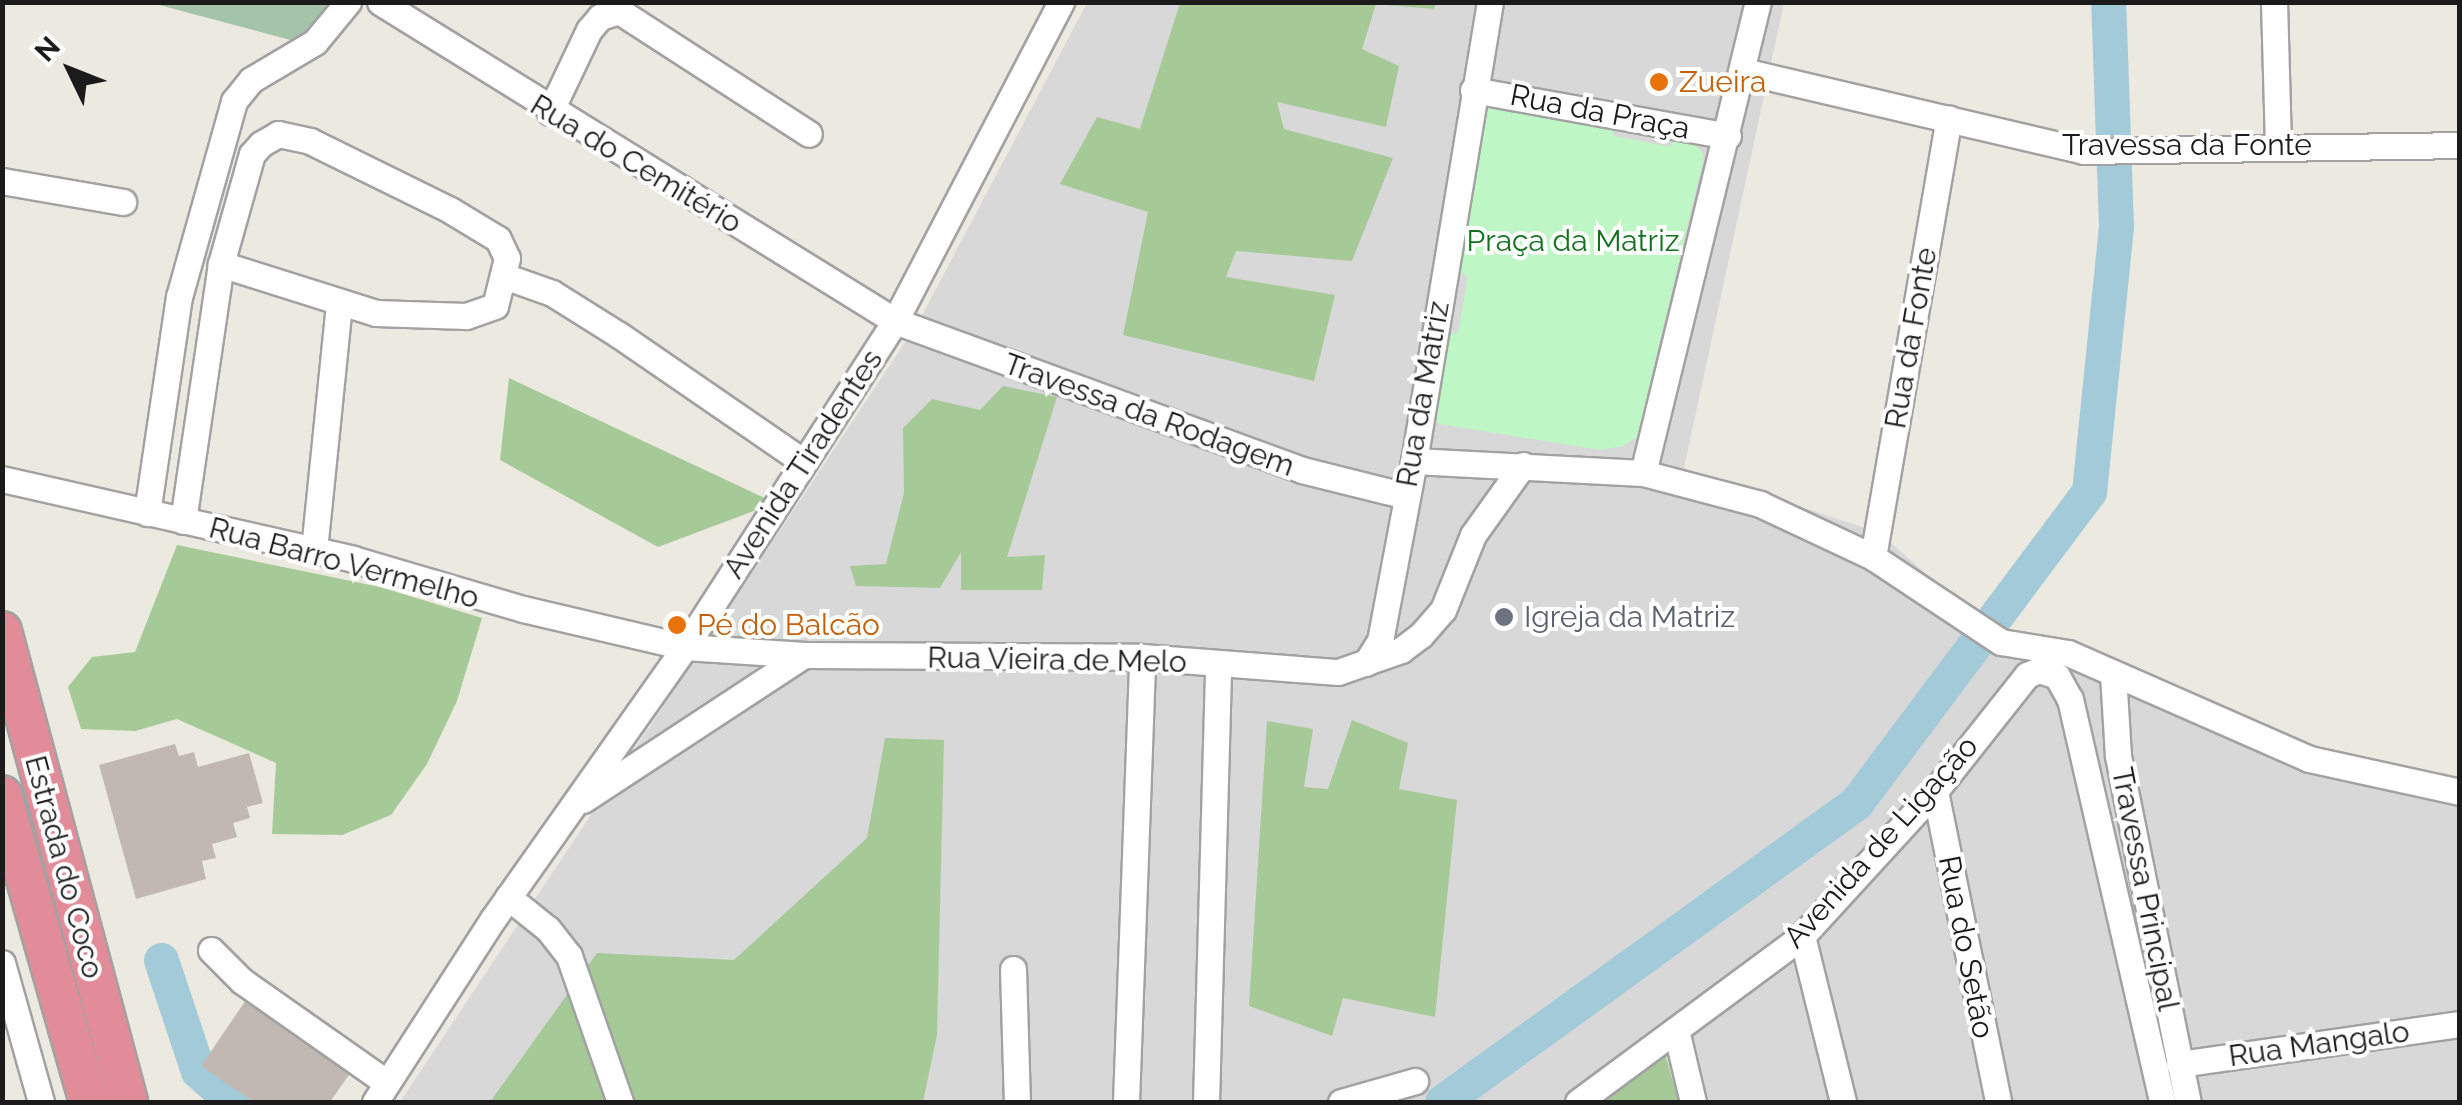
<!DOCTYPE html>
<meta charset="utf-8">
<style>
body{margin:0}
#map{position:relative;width:2462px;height:1105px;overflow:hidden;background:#ece9e1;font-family:Raleway,sans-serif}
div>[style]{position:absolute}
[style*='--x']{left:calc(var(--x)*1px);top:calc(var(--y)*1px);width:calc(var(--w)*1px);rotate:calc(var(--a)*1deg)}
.residential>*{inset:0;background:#d9d8d8}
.forest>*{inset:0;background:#a5ca98}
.cemetery>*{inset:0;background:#a4c4aa}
.park>*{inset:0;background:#bff6c5}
.river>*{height:35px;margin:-17.5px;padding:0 17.5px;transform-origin:17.5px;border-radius:17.5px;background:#a3cad8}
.building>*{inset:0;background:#c1b8b1}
.roads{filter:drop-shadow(2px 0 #a2a2a2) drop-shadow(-2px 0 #a2a2a2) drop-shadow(0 2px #a2a2a2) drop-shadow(0 -2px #a2a2a2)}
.minor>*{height:25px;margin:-12.5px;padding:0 12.5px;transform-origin:12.5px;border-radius:12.5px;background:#fff}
.highway>*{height:38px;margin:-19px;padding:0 19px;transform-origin:19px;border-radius:19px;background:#e18c98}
.dots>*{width:28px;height:28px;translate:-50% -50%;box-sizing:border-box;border:5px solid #fff;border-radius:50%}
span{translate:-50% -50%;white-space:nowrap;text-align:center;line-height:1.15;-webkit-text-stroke:8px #fff;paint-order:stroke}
.food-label{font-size:30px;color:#c56008}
.left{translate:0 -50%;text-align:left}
.street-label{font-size:30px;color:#1b1b1b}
.park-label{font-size:30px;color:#11721c}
.worship-label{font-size:30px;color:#5b616d}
.frame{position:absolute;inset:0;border:5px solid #1b1b1b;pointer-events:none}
.north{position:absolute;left:20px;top:20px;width:100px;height:100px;-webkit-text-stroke:8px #fff;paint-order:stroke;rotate:313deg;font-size:28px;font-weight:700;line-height:40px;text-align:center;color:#1b1b1b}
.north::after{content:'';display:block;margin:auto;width:35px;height:45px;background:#1b1b1b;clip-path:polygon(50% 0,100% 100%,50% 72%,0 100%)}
</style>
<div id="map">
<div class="residential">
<i style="clip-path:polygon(1087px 3px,1784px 3px,1684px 468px,1880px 533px,2003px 642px,2329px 754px,2459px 785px,2459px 1102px,400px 1102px,918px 323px)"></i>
</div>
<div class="forest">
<i style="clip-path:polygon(1180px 3px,1436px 3px,1434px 9px,1376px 4px,1362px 49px,1399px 66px,1386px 127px,1277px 102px,1284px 129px,1393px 158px,1352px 261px,1236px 251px,1226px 277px,1335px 295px,1314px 381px,1123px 335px,1148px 212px,1060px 184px,1097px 117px,1140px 129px)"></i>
<i style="clip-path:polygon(509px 378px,775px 503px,658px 547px,500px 460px)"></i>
<i style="clip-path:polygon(1003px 386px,1057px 397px,1007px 557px,1045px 555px,1042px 590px,961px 590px,961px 552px,940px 588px,856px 586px,850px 566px,886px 564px,904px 493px,903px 428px,932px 399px,980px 410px)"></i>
<i style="clip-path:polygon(177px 545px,380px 587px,482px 618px,457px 701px,427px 764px,391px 815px,342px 835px,272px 834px,276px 763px,177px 719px,135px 731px,81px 729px,68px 687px,92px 657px,135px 652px)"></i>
<i style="clip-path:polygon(1352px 720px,1408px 743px,1399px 789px,1457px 800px,1435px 1017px,1343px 998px,1332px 1036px,1249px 1006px,1267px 721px,1313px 729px,1304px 787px,1328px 789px)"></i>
<i style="clip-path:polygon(885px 738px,944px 740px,937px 1035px,923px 1102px,490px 1102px,597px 953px,734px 960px,867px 838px)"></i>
<i style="clip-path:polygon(1664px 1051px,1679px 1102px,1597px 1102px)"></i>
</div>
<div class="cemetery">
<i style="clip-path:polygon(148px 2px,342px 3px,324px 49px)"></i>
</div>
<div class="park">
<i style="clip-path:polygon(1486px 96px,1611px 118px,1614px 136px,1671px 147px,1677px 133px,1692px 139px,1704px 156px,1637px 437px,1623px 446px,1600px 450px,1439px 424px,1428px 405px,1439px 334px,1458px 333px,1468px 276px,1452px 269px)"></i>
</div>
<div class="river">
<i style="--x:161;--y:960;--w:117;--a:71.6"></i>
<i style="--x:198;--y:1071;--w:47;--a:41.5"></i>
<i style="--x:1442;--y:1102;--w:511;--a:-35.84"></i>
<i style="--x:1856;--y:803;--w:389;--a:-53.2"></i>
<i style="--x:2089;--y:492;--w:267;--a:-84.2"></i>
<i style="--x:2116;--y:226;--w:224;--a:-92"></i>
</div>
<div class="building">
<i style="clip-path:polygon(175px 744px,179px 756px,194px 752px,198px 767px,249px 753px,263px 803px,247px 807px,250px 818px,233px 823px,237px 837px,212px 844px,216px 858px,202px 861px,206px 879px,136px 899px,99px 765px)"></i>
<i style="clip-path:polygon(248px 997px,353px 1069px,330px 1102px,254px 1102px,201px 1066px)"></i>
</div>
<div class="roads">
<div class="minor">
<i style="--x:380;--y:2;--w:606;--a:31.77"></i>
<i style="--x:895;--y:321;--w:433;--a:20.1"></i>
<i style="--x:1302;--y:470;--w:107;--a:14"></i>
<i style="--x:2274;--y:2;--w:144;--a:88.4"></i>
<i style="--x:1743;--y:71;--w:349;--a:13.2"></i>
<i style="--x:2083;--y:151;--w:377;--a:-0.9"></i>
<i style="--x:1473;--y:90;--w:259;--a:10.2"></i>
<i style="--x:550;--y:112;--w:91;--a:-64.6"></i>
<i style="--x:589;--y:30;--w:17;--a:-50"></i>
<i style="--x:600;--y:17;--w:20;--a:-18"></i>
<i style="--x:619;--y:11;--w:226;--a:32.9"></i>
<i style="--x:2;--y:181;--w:123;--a:9.8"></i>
<i style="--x:504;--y:276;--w:51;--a:19.5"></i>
<i style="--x:552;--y:293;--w:79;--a:32.1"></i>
<i style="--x:619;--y:335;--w:224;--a:34.5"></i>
<i style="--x:1414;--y:461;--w:229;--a:3"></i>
<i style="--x:1643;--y:473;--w:121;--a:14.8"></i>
<i style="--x:1760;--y:504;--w:125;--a:25.1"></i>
<i style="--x:1873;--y:557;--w:154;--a:33.6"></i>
<i style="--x:2001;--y:642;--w:68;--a:9.3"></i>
<i style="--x:2068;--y:653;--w:263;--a:23.7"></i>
<i style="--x:2309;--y:759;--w:155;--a:12.3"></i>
<i style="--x:1643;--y:473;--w:485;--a:-76.3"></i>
<i style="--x:2;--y:479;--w:360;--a:12.8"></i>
<i style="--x:353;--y:559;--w:177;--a:16.4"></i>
<i style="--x:523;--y:609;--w:166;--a:13.2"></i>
<i style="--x:685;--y:647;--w:119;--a:3.8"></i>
<i style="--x:804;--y:655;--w:338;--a:0.3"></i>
<i style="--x:1142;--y:657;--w:197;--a:4.4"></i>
<i style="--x:1338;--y:672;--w:67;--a:-19.2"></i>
<i style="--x:1401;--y:650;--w:25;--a:-37"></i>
<i style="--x:1421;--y:635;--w:33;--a:-49"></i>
<i style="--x:1443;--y:610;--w:81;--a:-68.2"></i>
<i style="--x:1473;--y:535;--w:86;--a:-54.5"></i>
<i style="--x:147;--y:513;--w:218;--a:-81.6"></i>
<i style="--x:179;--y:297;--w:204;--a:-74.3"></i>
<i style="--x:234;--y:101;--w:27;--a:-51"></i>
<i style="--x:251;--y:80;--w:74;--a:-30.7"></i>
<i style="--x:315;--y:42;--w:52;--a:-50.5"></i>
<i style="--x:183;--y:521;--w:260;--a:-81.6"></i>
<i style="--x:221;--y:264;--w:114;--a:-74.3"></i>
<i style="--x:252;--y:154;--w:13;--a:-48"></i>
<i style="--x:261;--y:144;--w:20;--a:-30"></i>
<i style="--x:278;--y:134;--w:33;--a:12"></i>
<i style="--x:310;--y:141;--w:156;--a:26.2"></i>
<i style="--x:450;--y:210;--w:56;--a:31.1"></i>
<i style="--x:498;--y:239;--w:21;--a:65"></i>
<i style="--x:507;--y:258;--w:49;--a:104"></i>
<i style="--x:495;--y:306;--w:31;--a:161"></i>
<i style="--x:466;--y:316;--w:90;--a:-178.1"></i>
<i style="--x:376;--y:313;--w:163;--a:-162.5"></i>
<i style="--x:314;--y:550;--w:248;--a:-84.2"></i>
<i style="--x:1873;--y:557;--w:445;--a:-80.2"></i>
<i style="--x:1366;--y:663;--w:26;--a:-58"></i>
<i style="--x:1380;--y:641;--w:183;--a:-79.3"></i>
<i style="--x:1414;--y:461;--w:465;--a:-80.6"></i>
<i style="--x:2113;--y:674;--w:82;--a:86.5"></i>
<i style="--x:2118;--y:756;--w:353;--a:78.6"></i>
<i style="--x:1935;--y:791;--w:317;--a:78.5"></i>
<i style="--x:583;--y:800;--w:264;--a:-33.3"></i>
<i style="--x:508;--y:897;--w:51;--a:38.7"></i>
<i style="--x:548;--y:929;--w:34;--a:52"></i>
<i style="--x:569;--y:956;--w:155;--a:70.7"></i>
<i style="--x:1802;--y:936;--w:171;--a:76.1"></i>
<i style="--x:211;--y:950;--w:44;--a:45"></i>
<i style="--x:242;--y:981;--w:177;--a:35.1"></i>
<i style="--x:2;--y:963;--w:144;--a:74.3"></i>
<i style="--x:1013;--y:969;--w:133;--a:88.3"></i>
<i style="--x:1676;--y:1030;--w:74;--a:76.7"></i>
<i style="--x:2179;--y:1064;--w:284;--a:-8.1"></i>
<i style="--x:375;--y:1102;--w:218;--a:-57.2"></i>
<i style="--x:493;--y:919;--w:333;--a:-54.8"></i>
<i style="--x:685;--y:647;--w:388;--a:-57.2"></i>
<i style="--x:895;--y:321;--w:360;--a:-62.5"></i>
<i style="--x:1126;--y:1102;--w:445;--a:-87.9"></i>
<i style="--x:1206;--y:1102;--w:437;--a:-88.4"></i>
<i style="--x:1341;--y:1102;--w:77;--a:-15.8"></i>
<i style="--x:1578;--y:1102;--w:279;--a:-36.5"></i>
<i style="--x:1802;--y:936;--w:197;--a:-47.5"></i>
<i style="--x:1935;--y:791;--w:148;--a:-51.6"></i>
<i style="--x:2027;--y:675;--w:13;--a:-23"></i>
<i style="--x:2039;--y:670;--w:19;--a:18"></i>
<i style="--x:2057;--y:676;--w:26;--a:61"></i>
<i style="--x:2070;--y:699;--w:413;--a:77.1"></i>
</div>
<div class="highway">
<i style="--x:2;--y:631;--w:488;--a:75"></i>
<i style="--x:2;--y:795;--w:319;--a:74.2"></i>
</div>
</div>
<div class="dots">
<i style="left:1659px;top:82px;background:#e8710a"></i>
<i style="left:1504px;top:617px;background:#6b7280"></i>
<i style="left:677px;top:625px;background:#e8710a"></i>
</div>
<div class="food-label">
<span class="left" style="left:1679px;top:82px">Zueira</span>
<span class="left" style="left:697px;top:625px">Pé do Balcão</span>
</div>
<div class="street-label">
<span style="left:1600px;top:112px;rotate:11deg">Rua da Praça</span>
<span style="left:2187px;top:145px">Travessa da Fonte</span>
<span style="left:636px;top:164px;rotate:31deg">Rua do Cemitério</span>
<span style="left:1911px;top:338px;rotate:-80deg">Rua da Fonte</span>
<span style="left:1423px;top:394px;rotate:-80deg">Rua da Matriz</span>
<span style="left:1149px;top:415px;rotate:20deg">Travessa da Rodagem</span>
<span style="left:803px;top:464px;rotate:-57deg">Avenida Tiradentes</span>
<span style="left:344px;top:563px;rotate:15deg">Rua Barro Vermelho</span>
<span style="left:1057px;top:660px;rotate:1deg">Rua Vieira de Melo</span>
<span style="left:1881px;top:842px;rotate:-48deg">Avenida de Ligação</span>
<span style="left:64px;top:867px;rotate:75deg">Estrada do Coco</span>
<span style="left:2145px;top:889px;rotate:79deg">Travessa Principal</span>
<span style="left:1966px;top:947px;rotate:79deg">Rua do Setão</span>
<span style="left:2319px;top:1044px;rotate:-8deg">Rua Mangalo</span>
</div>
<div class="park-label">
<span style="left:1573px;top:241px">Praça da Matriz</span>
</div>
<div class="worship-label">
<span class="left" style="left:1524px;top:617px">Igreja da Matriz</span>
</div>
<div class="frame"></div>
<div class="north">N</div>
</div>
